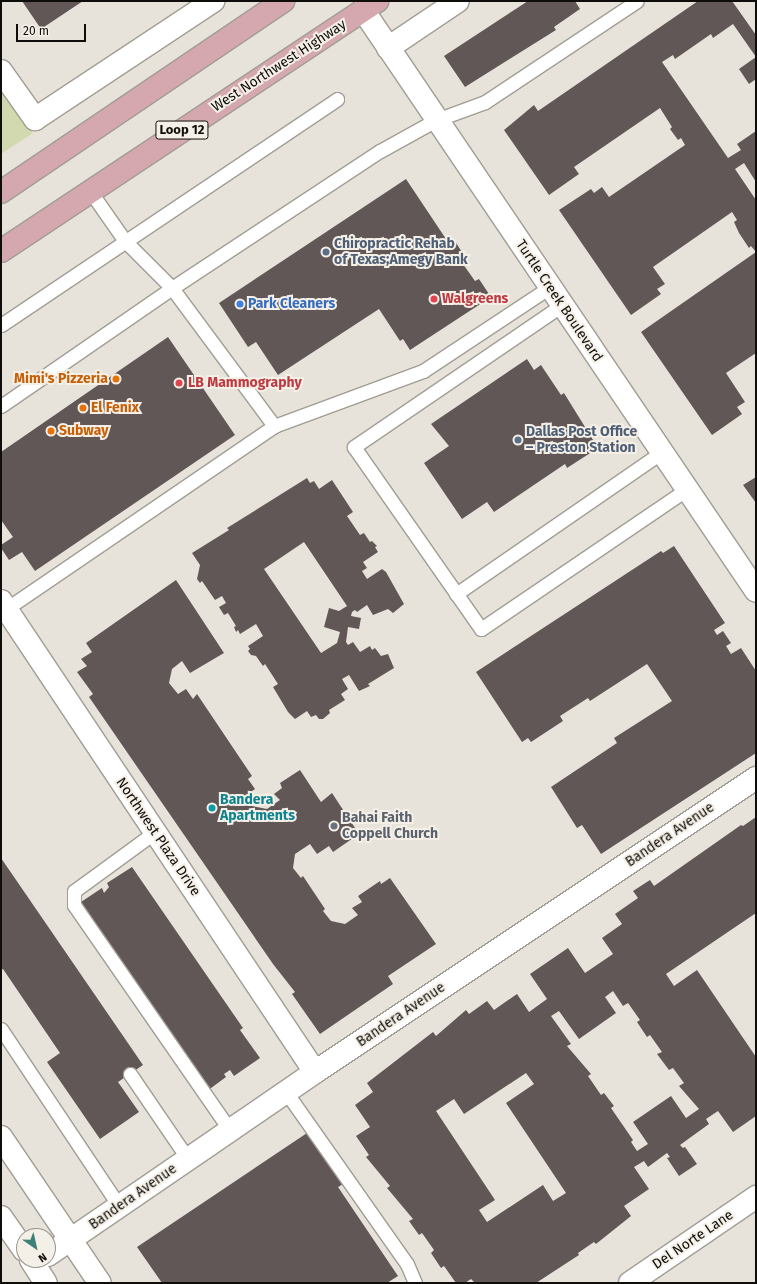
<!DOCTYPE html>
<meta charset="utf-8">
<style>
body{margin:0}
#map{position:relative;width:757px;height:1284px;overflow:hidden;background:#e8e3da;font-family:"Fira Sans",sans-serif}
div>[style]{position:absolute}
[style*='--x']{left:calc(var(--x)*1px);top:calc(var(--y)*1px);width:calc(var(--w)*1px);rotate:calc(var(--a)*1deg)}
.green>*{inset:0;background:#d3d9ae}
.building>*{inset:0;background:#615757}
.roads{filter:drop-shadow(1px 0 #a19d94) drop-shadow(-1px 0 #a19d94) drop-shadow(0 1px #a19d94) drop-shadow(0 -1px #a19d94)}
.lane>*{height:13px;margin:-6.5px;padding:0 6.5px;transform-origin:6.5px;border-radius:6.5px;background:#fff}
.street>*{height:22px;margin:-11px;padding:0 11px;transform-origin:11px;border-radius:11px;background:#fff}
.secondary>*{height:22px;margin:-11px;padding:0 11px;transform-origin:11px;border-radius:11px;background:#fff}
.primary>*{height:22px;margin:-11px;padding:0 11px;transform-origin:11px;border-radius:11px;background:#d5a7af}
.dots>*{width:11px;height:11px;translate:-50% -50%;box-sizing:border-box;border:2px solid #f5f0e7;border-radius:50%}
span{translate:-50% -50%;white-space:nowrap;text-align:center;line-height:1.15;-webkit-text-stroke:4px #f5f0e7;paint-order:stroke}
.shield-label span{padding:1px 3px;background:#f5f0e7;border:1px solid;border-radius:3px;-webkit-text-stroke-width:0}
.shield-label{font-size:13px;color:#0e0d0a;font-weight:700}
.street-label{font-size:14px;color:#0e0d0a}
.service-label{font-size:14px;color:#4e5e75;font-weight:700}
.left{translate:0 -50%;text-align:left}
.health-label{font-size:14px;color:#be3a42;font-weight:700}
.shop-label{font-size:14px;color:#366cbe;font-weight:700}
.food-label{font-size:14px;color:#c56008;font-weight:700}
.right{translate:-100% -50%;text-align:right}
.culture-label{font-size:14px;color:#0d838f;font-weight:700}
.worship-label{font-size:14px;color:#5b616d;font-weight:700}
.frame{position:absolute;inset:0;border:2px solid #0e0d0a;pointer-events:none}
.north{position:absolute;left:16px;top:1228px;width:40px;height:40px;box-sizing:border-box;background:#f5f0e7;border:1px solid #99958f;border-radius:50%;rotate:146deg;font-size:11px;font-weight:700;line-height:16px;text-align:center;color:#0e0d0a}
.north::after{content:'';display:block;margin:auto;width:14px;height:18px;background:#3c8178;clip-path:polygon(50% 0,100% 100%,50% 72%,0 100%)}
.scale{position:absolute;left:16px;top:24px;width:70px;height:18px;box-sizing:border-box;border:2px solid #0e0d0a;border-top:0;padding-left:5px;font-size:12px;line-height:14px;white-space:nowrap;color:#0e0d0a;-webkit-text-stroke:3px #f5f0e7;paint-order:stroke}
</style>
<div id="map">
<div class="green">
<i style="clip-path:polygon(1px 87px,33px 133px,1px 154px)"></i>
</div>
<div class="building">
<i style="clip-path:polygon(22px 1px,83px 1px,41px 29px)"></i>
<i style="clip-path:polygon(528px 1px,575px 1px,580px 9px,554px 27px,556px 30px,465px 87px,444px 56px)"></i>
<i style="clip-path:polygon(698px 1px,732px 1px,756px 35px,756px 57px,733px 24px,713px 38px,711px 34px,675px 59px,673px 55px,662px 62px,728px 158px,741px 150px,737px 144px,756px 131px,756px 182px,744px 163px,735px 169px,756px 200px,756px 353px,726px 373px,745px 402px,737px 407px,742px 414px,712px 435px,641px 332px,756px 252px,751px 246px,749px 248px,739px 233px,734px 222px,737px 220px,732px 212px,653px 267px,665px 284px,657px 289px,661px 294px,631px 315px,559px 210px,591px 189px,594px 193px,602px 187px,609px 197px,685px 145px,681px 138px,678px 140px,670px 129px,672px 127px,660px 108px,574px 167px,579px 174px,549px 195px,504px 130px,534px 105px,538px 111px)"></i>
<i style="clip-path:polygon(756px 57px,756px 79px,749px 84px,739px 69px)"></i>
<i style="clip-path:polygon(406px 179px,450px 245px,455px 241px,463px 254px,458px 257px,475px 281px,479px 279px,491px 297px,410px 350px,403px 339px,400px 341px,379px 309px,278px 375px,256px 342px,248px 347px,219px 303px)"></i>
<i style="clip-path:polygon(168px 337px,235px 435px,35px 571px,22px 552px,9px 560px,1px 548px,1px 545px,13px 537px,1px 520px,1px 452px)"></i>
<i style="clip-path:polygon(527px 359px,534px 370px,541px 365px,561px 395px,564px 393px,598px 448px,567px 468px,565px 464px,494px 512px,487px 502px,462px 519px,424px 463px,449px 446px,431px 424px)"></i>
<i style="clip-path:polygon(756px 477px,756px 503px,743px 485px)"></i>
<i style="clip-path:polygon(evenodd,307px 478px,310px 483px,314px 481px,319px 489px,332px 480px,353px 512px,347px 516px,360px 535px,364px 533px,370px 542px,372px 541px,377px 546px,375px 547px,378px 552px,363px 562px,367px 568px,362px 571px,367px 579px,382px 569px,386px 572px,404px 604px,393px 613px,388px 609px,373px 615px,367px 605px,357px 612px,355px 610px,352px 612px,351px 616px,361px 618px,359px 629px,348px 627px,346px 642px,348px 645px,353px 642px,360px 652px,370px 646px,372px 650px,375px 648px,381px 656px,388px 654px,394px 668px,368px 684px,370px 686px,359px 691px,349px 675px,342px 679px,348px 689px,341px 694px,345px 700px,329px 710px,330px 713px,323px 719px,319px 719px,316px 715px,311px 717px,307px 711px,295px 719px,288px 712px,273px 687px,278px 684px,265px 664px,263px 666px,256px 656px,251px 655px,248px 651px,250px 649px,248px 646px,263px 636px,256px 624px,240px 634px,238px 630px,236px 632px,234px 627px,236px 626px,228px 613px,224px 615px,219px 607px,226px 603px,222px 596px,215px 600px,202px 581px,200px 583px,197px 579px,200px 565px,192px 553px,229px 530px,227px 528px,307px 478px,304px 542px,347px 606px,339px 611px,329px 608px,324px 627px,340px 632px,337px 643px,321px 653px,264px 569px,304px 542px)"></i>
<i style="clip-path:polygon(674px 546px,725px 623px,714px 630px,717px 635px,723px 631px,731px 643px,726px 646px,731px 654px,741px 648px,756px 671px,756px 753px,601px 854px,582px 825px,577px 828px,551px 787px,617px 743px,614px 738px,672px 701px,647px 664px,590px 701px,588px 698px,560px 716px,563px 721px,531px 742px,528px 738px,522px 742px,476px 672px,661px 551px,663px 553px)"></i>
<i style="clip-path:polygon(176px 580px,224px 653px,190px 673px,182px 661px,172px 669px,169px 683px,178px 694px,186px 689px,193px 699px,197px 694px,252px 776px,248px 779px,255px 789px,244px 797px,252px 806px,267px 809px,280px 800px,274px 794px,282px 788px,280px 783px,300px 770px,321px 802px,332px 793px,359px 834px,333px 852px,329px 846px,317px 854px,310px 844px,295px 854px,293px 868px,301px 878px,303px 876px,325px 909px,323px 911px,331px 921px,345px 924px,358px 915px,352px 908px,362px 902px,358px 896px,380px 881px,381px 884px,390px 878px,436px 944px,388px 976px,393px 984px,320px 1034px,292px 994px,295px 992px,273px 964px,89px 697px,93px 694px,77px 672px,87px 666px,81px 659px,92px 652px,86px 643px)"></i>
<i style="clip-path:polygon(evenodd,756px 817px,756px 913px,666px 974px,674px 986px,697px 970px,756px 1057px,756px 1116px,733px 1132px,718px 1111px,706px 1119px,709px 1124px,680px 1145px,683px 1148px,685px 1147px,697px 1164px,679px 1176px,667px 1158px,670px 1157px,667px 1153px,648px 1167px,644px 1161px,634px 1167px,649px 1189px,624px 1206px,631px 1216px,596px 1244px,594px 1242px,578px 1253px,579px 1255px,536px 1283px,475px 1283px,471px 1279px,465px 1283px,456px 1283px,444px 1266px,441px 1268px,431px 1253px,434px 1250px,422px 1233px,419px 1235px,409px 1221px,413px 1219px,387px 1188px,390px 1186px,366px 1157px,369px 1155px,356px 1136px,370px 1127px,355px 1105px,373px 1092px,367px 1083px,433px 1032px,436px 1036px,466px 1010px,469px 1014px,487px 1001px,494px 1010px,517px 994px,529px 1012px,547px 999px,530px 974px,568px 948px,585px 973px,613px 954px,602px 938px,622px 924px,615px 914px,638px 898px,633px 891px,650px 880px,654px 886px,741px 825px,743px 826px,756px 817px,613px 991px,623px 1006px,628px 1003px,640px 1020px,637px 1022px,647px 1037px,650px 1035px,662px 1052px,657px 1054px,669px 1070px,673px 1068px,684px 1083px,679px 1086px,699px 1109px,686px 1118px,671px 1096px,633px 1122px,648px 1144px,637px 1151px,631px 1142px,633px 1140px,611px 1108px,614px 1106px,604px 1093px,601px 1095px,588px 1076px,591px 1074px,567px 1046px,571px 1044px,551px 1016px,559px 1011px,579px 1039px,616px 1013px,605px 997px,613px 991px,756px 817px,526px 1073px,534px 1084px,506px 1103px,566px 1193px,553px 1201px,543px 1185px,487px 1222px,479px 1210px,495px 1200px,436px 1111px,454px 1099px,464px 1114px,526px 1073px)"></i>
<i style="clip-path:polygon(1px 858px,143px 1065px,118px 1082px,139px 1112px,100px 1139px,47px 1062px,60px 1053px,3px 969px,1px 970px)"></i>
<i style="clip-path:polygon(132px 867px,243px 1028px,240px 1030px,260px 1058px,234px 1076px,230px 1070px,224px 1074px,226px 1077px,207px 1091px,78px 904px,102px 888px,104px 893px,109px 887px,107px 883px)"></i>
<i style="clip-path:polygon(310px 1131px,345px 1183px,338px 1187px,398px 1276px,387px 1283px,162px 1283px,137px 1247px)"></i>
</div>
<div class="roads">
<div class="lane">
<i style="--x:90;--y:191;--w:61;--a:55"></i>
<i style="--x:125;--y:241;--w:66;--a:45"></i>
<i style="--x:172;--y:288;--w:172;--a:53.5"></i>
<i style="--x:562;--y:305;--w:252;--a:145.7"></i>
<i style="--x:354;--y:447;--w:222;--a:55.1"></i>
<i style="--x:481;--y:629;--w:249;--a:-34.2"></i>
<i style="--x:1;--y:325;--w:405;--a:-33.9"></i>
<i style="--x:1;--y:406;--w:208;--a:-34.6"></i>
<i style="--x:172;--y:288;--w:249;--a:-33.4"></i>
<i style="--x:380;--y:151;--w:64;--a:-29"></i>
<i style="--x:436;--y:120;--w:52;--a:-20.2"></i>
<i style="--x:485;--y:102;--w:182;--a:-33.6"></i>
<i style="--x:456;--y:594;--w:250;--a:-34.6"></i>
<i style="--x:6;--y:609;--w:325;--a:-34.3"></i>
<i style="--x:274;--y:426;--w:159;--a:-20.3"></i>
<i style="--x:423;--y:371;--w:152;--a:-33.5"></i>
<i style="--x:155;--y:832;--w:100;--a:143.9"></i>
<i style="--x:74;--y:891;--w:14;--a:90"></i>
<i style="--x:74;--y:905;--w:274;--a:55.3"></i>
<i style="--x:1;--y:1029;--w:213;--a:56.3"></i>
<i style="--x:130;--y:1074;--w:103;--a:55.7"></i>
<i style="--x:286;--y:1092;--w:210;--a:54.9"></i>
<i style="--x:407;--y:1264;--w:21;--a:67"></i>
</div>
<div class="street">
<i style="--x:363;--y:10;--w:701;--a:55.92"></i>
<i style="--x:388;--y:48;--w:84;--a:-33.9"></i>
<i style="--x:1;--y:71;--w:59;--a:54.7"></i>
<i style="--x:35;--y:119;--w:214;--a:-33.5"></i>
<i style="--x:1;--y:601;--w:566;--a:56.31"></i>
<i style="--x:48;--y:1255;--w:324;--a:-34.4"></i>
<i style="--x:315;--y:1072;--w:530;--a:-33.69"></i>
<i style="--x:630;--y:1283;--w:153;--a:-34.3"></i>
</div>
<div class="secondary">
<i style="--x:1;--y:1137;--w:176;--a:55.9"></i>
<i style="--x:1;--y:1217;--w:40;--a:55.1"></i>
<i style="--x:31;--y:1260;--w:27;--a:57"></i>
</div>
<div class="primary">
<i style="--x:1;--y:192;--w:341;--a:-34.1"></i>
<i style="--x:1;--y:251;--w:452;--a:-33.6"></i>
</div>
</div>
<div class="dots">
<i style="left:326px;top:252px;background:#5c6f8a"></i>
<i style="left:434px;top:299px;background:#e0444e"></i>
<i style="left:240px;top:304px;background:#3f7fe0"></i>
<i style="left:116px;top:379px;background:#e8710a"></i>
<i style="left:179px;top:383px;background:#e0444e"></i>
<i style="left:83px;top:408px;background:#e8710a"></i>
<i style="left:51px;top:431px;background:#e8710a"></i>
<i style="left:518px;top:440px;background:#5c6f8a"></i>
<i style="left:212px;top:808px;background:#0f9aa8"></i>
<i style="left:334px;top:826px;background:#6b7280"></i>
</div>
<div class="shield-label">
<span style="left:182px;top:130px">Loop 12</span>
</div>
<div class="street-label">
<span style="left:279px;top:66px;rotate:-33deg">West Northwest Highway</span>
<span style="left:559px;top:301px;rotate:56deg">Turtle Creek Boulevard</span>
<span style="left:670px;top:835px;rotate:-34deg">Bandera Avenue</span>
<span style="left:158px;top:837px;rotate:56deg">Northwest Plaza Drive</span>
<span style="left:401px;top:1015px;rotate:-34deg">Bandera Avenue</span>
<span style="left:133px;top:1197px;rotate:-35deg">Bandera Avenue</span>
<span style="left:693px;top:1240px;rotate:-34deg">Del Norte Lane</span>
</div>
<div class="service-label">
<span class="left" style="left:334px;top:252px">Chiropractic Rehab<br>of Texas;Amegy Bank</span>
<span class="left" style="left:526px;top:440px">Dallas Post Office<br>– Preston Station</span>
</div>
<div class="health-label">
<span class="left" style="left:442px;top:299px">Walgreens</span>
<span class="left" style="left:188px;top:383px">LB Mammography</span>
</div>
<div class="shop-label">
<span class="left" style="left:248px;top:304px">Park Cleaners</span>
</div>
<div class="food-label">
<span class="right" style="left:108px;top:379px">Mimi's Pizzeria</span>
<span class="left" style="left:91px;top:408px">El Fenix</span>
<span class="left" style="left:59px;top:431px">Subway</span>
</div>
<div class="culture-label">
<span class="left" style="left:220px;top:808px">Bandera<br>Apartments</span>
</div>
<div class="worship-label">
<span class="left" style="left:342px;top:826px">Bahai Faith<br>Coppell Church</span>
</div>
<div class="frame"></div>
<div class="north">N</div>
<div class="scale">20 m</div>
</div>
